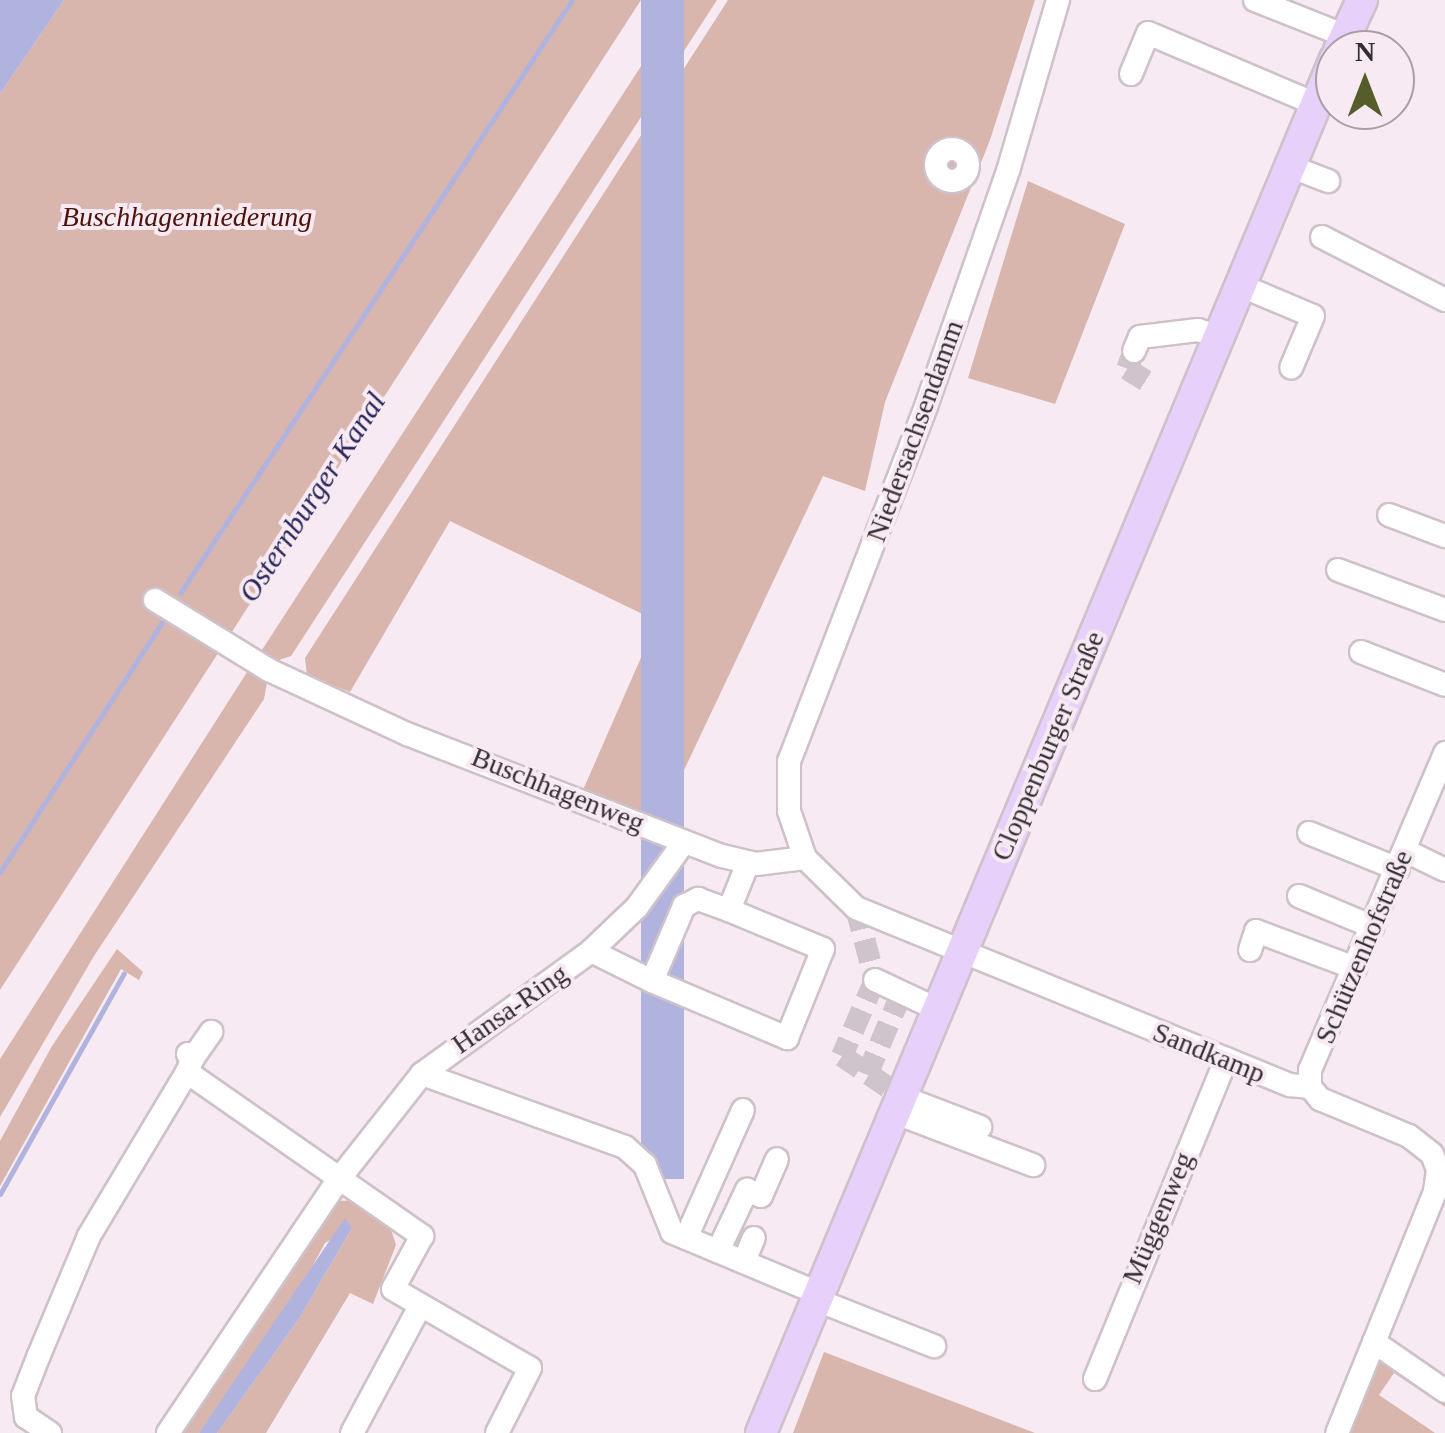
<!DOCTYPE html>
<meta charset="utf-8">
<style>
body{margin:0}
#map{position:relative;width:1445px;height:1433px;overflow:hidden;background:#f7eaf3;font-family:"Times New Roman",serif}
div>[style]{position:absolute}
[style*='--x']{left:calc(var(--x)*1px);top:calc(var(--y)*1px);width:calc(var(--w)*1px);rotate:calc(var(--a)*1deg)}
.green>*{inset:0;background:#d8b5ad}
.water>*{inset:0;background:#b0b3dd;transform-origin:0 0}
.stream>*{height:5px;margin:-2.5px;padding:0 2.5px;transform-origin:2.5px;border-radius:2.5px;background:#b0b3dd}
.minor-tunnel>*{height:22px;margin-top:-11px;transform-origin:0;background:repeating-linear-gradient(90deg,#d0c4cc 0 22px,transparent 0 33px)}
.roads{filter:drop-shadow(2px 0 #cec1ca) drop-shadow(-2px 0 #cec1ca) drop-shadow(0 2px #cec1ca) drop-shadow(0 -2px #cec1ca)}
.minor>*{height:22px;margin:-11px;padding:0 11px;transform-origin:11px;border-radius:11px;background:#fff}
.minor>.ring{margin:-11px;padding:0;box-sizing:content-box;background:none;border:22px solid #fff;border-radius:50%}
.major>*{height:30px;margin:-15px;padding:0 15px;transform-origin:15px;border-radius:15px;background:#e7d0fa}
span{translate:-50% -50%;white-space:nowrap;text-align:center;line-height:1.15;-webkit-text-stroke:8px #f7eaf3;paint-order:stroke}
.park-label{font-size:28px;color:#4d1209;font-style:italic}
.street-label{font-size:28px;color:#332e31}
.water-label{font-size:30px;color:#28265a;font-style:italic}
.north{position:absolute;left:1315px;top:30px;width:100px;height:100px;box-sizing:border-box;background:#f7eaf3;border:2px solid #a99fa5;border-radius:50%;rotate:0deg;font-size:28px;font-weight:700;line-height:40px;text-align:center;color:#332e31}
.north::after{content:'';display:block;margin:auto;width:35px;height:45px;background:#575c2b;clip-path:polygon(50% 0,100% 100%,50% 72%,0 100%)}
</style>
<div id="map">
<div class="green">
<i style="clip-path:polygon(64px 0,641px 0,0 990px,0 94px)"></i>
<i style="clip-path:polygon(684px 0,717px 0,291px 656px,276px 661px,260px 653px)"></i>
<i style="clip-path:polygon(728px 0,1035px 0,990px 140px,885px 402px,865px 491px,823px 476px,660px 821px,583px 790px,657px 621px,450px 521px,350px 692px,307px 675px,305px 658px)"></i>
<i style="clip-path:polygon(1028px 181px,1125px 224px,1055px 404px,968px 378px)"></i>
<i style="clip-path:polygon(251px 666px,268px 677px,264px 699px,94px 956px,0 1117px,0 1059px)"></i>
<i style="clip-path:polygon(117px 949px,143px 972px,139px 980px,121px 969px,0 1186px,0 1141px,52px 1046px)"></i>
<i style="clip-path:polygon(357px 1200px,388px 1220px,396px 1245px,373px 1304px,350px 1293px,266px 1433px,217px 1433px,299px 1319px,352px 1228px,325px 1243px,288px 1311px,199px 1433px,181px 1433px,323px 1220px,340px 1201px)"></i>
<i style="clip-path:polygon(824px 1352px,1035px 1433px,793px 1433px)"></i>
<i style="clip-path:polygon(1377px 1354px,1445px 1399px,1445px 1407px,1394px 1373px,1379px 1395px,1435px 1433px,1345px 1433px)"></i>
</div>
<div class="water">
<i style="clip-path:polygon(0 0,64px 0,0 94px)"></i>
<i style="left:641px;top:0;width:43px;height:1179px"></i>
<i style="clip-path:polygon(345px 1218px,352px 1228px,299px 1319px,217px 1433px,199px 1433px)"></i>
</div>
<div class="stream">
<i style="--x:180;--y:593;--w:711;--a:-56.53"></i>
<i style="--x:0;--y:872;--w:297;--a:-57"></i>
<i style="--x:0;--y:1194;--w:253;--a:-60.7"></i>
</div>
<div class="minor-tunnel">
<i style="--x:1134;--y:351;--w:19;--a:111"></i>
<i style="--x:1127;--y:369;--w:32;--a:32"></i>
<i style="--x:856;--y:908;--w:74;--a:75.2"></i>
<i style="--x:875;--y:980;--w:83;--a:113.5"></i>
<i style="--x:842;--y:1056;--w:73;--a:34.3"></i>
<i style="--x:867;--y:1075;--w:90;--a:-67.1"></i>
</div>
<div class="roads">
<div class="minor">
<i style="--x:1058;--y:0;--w:175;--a:106.3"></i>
<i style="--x:1009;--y:168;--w:250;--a:109.2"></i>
<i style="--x:927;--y:404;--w:383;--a:111.1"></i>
<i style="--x:789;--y:761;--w:50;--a:90"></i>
<i style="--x:789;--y:811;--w:50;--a:71.2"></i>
<i style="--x:805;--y:858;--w:71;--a:44.4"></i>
<i style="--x:856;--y:908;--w:469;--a:22.2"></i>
<i style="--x:1290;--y:1085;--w:20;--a:6"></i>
<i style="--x:1310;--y:1087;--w:16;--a:50"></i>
<i style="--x:1320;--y:1099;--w:96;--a:22.6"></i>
<i style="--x:1409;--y:1136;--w:29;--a:38"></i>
<i style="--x:1432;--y:1154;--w:17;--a:69"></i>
<i style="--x:1438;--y:1170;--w:22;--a:98"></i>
<i style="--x:1435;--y:1192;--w:260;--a:112.1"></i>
<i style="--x:1255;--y:0;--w:98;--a:21.6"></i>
<i style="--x:1131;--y:74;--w:44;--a:-67.5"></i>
<i style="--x:1148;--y:33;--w:181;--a:23"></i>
<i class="ring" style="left:936px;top:149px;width:10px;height:10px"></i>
<i style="--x:1289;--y:166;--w:42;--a:21"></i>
<i style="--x:1322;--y:237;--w:138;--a:27.1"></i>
<i style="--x:1237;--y:284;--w:82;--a:22.8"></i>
<i style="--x:1313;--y:316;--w:56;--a:112.9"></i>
<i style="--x:1134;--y:351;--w:15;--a:-67"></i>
<i style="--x:1140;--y:337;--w:58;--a:-6.9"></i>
<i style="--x:1198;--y:330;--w:19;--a:18"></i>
<i style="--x:1389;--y:515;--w:60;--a:20.6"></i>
<i style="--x:1338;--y:570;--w:114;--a:20.5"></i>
<i style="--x:155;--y:600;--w:134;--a:31.6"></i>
<i style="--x:269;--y:670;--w:152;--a:24.9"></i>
<i style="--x:407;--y:734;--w:338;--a:21.2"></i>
<i style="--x:722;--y:856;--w:35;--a:13"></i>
<i style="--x:756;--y:864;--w:49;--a:-7"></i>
<i style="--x:1361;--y:652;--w:90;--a:21.4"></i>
<i style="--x:1309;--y:833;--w:96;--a:22"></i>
<i style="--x:1406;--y:851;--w:43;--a:26"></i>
<i style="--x:1299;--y:896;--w:80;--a:22.7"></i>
<i style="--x:1250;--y:950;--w:20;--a:-72"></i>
<i style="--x:1256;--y:931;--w:106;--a:20.5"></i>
<i style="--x:591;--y:951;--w:68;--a:26.2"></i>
<i style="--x:652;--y:981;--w:82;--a:-66.9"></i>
<i style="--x:684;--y:906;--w:16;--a:-27"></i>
<i style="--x:698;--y:899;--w:33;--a:20"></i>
<i style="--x:729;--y:910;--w:51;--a:-68"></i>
<i style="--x:875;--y:980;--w:71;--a:25.1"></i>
<i style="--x:652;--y:981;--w:147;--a:22.9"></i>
<i style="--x:787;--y:1038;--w:96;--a:-68"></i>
<i style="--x:823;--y:949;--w:102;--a:-157.5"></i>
<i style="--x:188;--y:1054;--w:6;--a:39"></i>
<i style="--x:193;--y:1058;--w:15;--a:113"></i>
<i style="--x:187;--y:1072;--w:287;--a:34.9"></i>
<i style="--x:422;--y:1236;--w:60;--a:118.7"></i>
<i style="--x:393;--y:1289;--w:158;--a:30"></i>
<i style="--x:530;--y:1368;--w:73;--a:116.9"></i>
<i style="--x:193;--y:1058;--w:32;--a:-55"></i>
<i style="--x:422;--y:1074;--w:216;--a:19.8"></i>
<i style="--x:625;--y:1147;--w:27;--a:42"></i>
<i style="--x:645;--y:1165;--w:72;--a:68.1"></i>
<i style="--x:672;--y:1232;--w:160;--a:22.7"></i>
<i style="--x:1310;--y:1087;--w:17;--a:-90"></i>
<i style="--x:1310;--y:1070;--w:345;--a:-66.9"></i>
<i style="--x:902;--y:1097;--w:84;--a:21"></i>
<i style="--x:896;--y:1113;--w:147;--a:20.8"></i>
<i style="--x:686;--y:1238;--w:140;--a:-66"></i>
<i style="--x:718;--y:1251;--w:68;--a:-64.6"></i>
<i style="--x:747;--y:1190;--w:15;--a:23"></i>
<i style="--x:761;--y:1196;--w:40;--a:-66.6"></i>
<i style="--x:744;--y:1261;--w:25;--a:-67"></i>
<i style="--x:817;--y:1300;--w:126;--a:21.5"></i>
<i style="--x:1374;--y:1342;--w:86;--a:34.6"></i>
<i style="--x:1095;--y:1379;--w:346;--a:-67.7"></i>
<i style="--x:50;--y:1433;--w:29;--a:-146"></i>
<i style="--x:26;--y:1417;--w:21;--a:-98"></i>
<i style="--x:23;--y:1396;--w:44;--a:-68.7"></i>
<i style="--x:39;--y:1355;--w:129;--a:-67.2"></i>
<i style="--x:89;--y:1236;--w:191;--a:-59.1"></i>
<i style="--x:168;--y:1433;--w:306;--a:-56.1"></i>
<i style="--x:339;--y:1179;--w:134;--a:-51.7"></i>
<i style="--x:422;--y:1074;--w:209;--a:-36"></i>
<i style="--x:591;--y:951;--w:64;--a:-43.7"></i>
<i style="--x:637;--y:907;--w:80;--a:-54.1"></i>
<i style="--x:352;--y:1433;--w:144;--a:-61.8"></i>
</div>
<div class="major">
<i style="--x:1339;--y:50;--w:55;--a:-65.3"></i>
<i style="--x:761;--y:1433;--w:1489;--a:-67.33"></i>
</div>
</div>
<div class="park-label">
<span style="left:187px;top:217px">Buschhagenniederung</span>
</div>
<div class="street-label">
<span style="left:915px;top:431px;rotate:-70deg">Niedersachsendamm</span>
<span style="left:1048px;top:746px;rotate:-67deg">Cloppenburger Straße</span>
<span style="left:558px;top:790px;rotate:22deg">Buschhagenweg</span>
<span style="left:1364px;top:947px;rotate:-67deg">Schützenhofstraße</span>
<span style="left:510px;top:1009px;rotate:-35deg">Hansa-Ring</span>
<span style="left:1209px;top:1053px;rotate:22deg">Sandkamp</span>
<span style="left:1158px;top:1218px;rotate:-67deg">Müggenweg</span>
</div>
<div class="water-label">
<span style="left:312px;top:497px;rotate:-57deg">Osternburger Kanal</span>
</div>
<div class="north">N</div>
</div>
